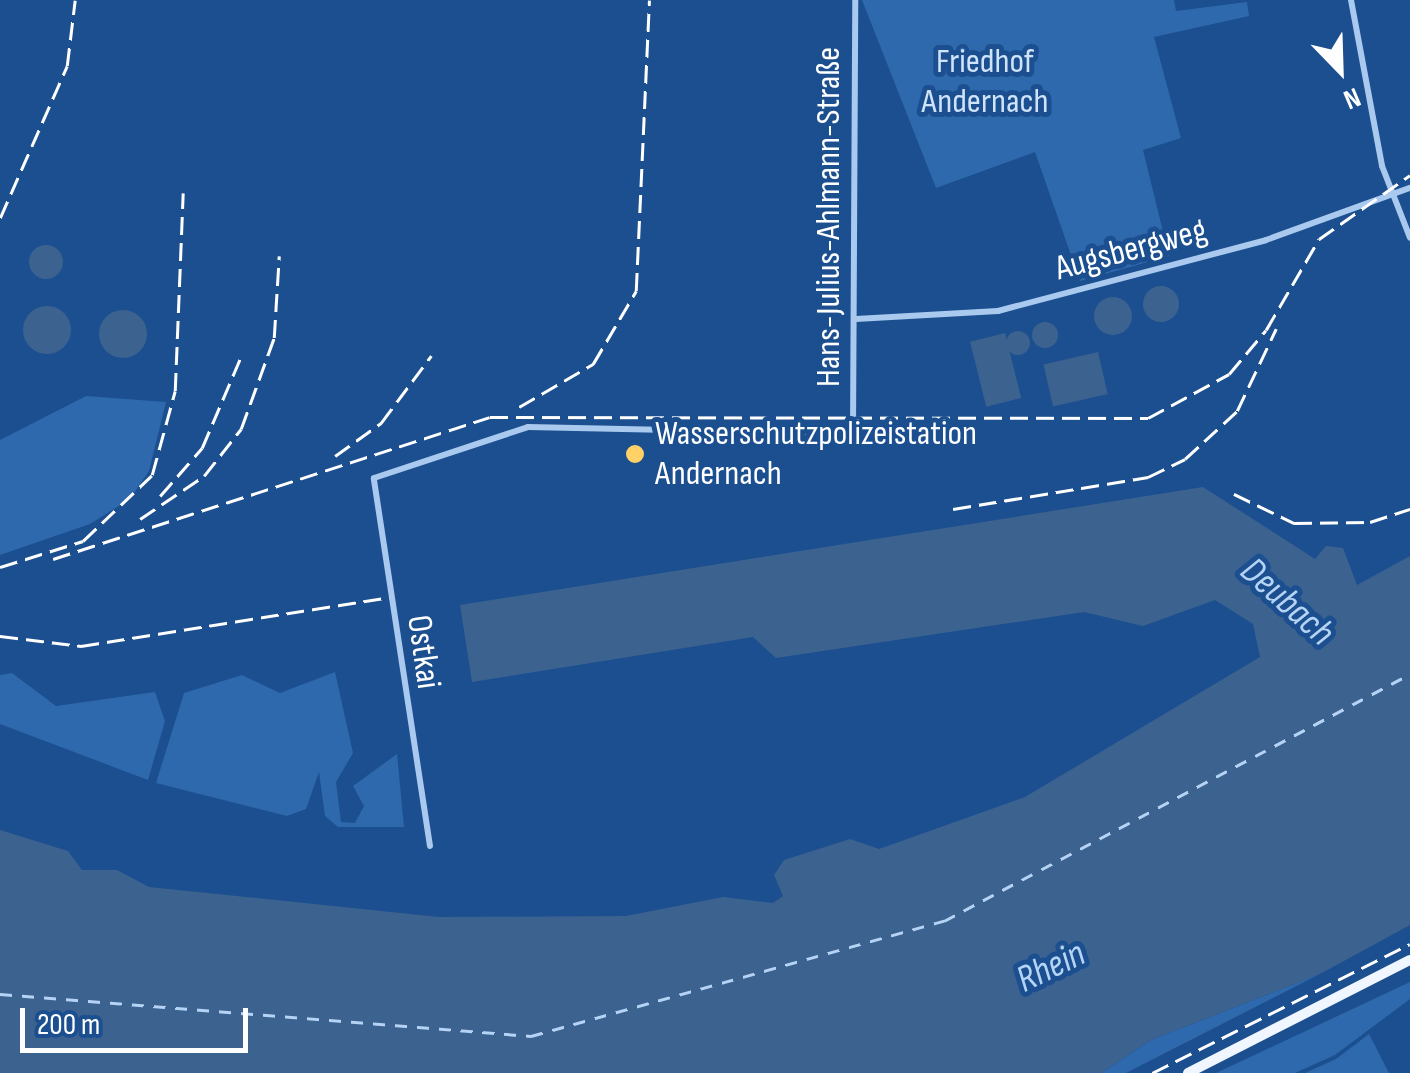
<!DOCTYPE html>
<meta charset="utf-8">
<style>
body{margin:0}
#map{position:relative;width:1410px;height:1073px;overflow:hidden;background:#1b4f8f;font-family:"Sofia Sans Condensed",sans-serif}
div>[style]{position:absolute}
[style*='--x']{left:calc(var(--x)*1px);top:calc(var(--y)*1px);width:calc(var(--w)*1px);rotate:calc(var(--a)*1deg)}
.green>*{inset:0;background:#2e69ad}
.water>*{inset:0;background:#3c6290;transform-origin:0 0}
.round{border-radius:50%}
.ferry>*{height:2.5px;margin-top:-1.25px;transform-origin:0;background:repeating-linear-gradient(90deg,#b5d3f5 0 12px,transparent 0 22px)}
.minor>*{height:6px;margin:-3px;padding:0 3px;transform-origin:3px;border-radius:3px;background:#a9c9ee}
.primary>*{height:10px;margin:-5px;padding:0 5px;transform-origin:5px;border-radius:5px;background:#f0f6ff}
.rail>*{height:2.5px;margin-top:-1.25px;transform-origin:0;background:repeating-linear-gradient(90deg,#fff 0 18px,transparent 0 26px)}
.dots>*{width:28px;height:28px;translate:-50% -50%;box-sizing:border-box;border:5px solid #1b4f8f;border-radius:50%}
span{translate:-50% -50%;white-space:nowrap;text-align:center;line-height:1.15;-webkit-text-stroke:10px #1b4f8f;paint-order:stroke}
.park-label{font-size:35px;color:#cfe3fa}
.street-label{font-size:35px;color:#fff}
.poi-label{font-size:35px;color:#fff}
.left{translate:0 -50%;text-align:left}
.water-label{font-size:38px;color:#b5d3f5;font-style:italic}
.north{position:absolute;left:1290px;top:20px;width:100px;height:100px;-webkit-text-stroke:8px #1b4f8f;paint-order:stroke;rotate:157deg;font-size:28px;font-weight:700;line-height:40px;text-align:center;color:#fff}
.north::after{content:'';display:block;margin:auto;width:35px;height:45px;background:#fff;clip-path:polygon(50% 0,100% 100%,50% 72%,0 100%)}
.scale{position:absolute;left:20px;top:1008px;width:228px;height:45px;box-sizing:border-box;border:5px solid #fff;border-top:0;padding-left:12px;font-size:30px;line-height:35px;white-space:nowrap;color:#fff;-webkit-text-stroke:8px #1b4f8f;paint-order:stroke}
</style>
<div id="map">
<div class="green">
<i style="clip-path:polygon(862px 0,1174px 0,1176px 11px,1247px 2px,1249px 16px,1154px 37px,1181px 138px,1143px 150px,1169px 256px,1080px 281px,1035px 152px,936px 188px)"></i>
<i style="clip-path:polygon(86px 396px,166px 402px,149px 471px,130px 499px,90px 524px,0 555px,0 440px)"></i>
<i style="clip-path:polygon(335px 672px,353px 753px,336px 782px,341px 822px,355px 823px,364px 806px,353px 786px,397px 754px,404px 827px,338px 827px,325px 816px,319px 772px,306px 809px,287px 816px,156px 783px,184px 693px,242px 675px,280px 693px)"></i>
<i style="clip-path:polygon(12px 673px,56px 706px,155px 692px,165px 721px,148px 780px,0 724px,0 675px)"></i>
<i style="clip-path:polygon(1320px 974px,1126px 1073px,1101px 1073px,1151px 1040px)"></i>
<i style="clip-path:polygon(1410px 982px,1410px 999px,1335px 1055px,1295px 1073px,1216px 1073px)"></i>
<i style="clip-path:polygon(1369px 1034px,1389px 1073px,1305px 1073px,1336px 1059px)"></i>
</div>
<div class="water">
<i class="round" style="left:29px;top:245px;width:34px;height:34px"></i>
<i class="round" style="left:1143px;top:286px;width:36px;height:36px"></i>
<i class="round" style="left:1094px;top:297px;width:38px;height:38px"></i>
<i class="round" style="left:23px;top:306px;width:48px;height:48px"></i>
<i class="round" style="left:99px;top:310px;width:48px;height:48px"></i>
<i class="round" style="left:1032px;top:322px;width:26px;height:26px"></i>
<i class="round" style="left:1006px;top:331px;width:24px;height:24px"></i>
<i style="left:1005px;top:333px;width:67px;height:36px;rotate:76deg"></i>
<i style="left:1098px;top:352px;width:43px;height:56px;rotate:77deg"></i>
<i style="clip-path:polygon(1203px 487px,1315px 559px,1326px 546px,1343px 548px,1357px 585px,1410px 556px,1410px 925px,1320px 974px,1151px 1040px,1101px 1073px,0 1073px,0 830px,68px 851px,82px 870px,117px 870px,149px 887px,439px 917px,626px 916px,723px 897px,773px 903px,783px 896px,774px 875px,784px 860px,850px 839px,879px 849px,1025px 797px,1260px 657px,1253px 624px,1215px 600px,1143px 626px,1084px 612px,776px 658px,753px 637px,472px 682px,460px 605px)"></i>
</div>
<div class="ferry">
<i style="--x:0;--y:994;--w:533;--a:4.52"></i>
<i style="--x:531;--y:1036;--w:429;--a:-15.6"></i>
<i style="--x:944;--y:921;--w:527;--a:-27.93"></i>
</div>
<div class="minor">
<i style="--x:1351;--y:0;--w:169;--a:79.4"></i>
<i style="--x:1382;--y:166;--w:77;--a:68.7"></i>
<i style="--x:856;--y:319;--w:142;--a:-3.2"></i>
<i style="--x:998;--y:311;--w:277;--a:-14.8"></i>
<i style="--x:1266;--y:240;--w:153;--a:-19.9"></i>
<i style="--x:430;--y:846;--w:372;--a:-98.7"></i>
<i style="--x:374;--y:478;--w:162;--a:-18.3"></i>
<i style="--x:528;--y:427;--w:325;--a:1.2"></i>
<i style="--x:853;--y:434;--w:434;--a:-89.7"></i>
</div>
<div class="primary">
<i style="--x:1188;--y:1073;--w:249;--a:-27"></i>
</div>
<div class="rail">
<i style="--x:0;--y:218;--w:166;--a:-66.2"></i>
<i style="--x:67;--y:66;--w:66;--a:-83.1"></i>
<i style="--x:519;--y:407;--w:86;--a:-30.2"></i>
<i style="--x:593;--y:364;--w:85;--a:-59.5"></i>
<i style="--x:636;--y:291;--w:291;--a:-87.4"></i>
<i style="--x:335;--y:456;--w:57;--a:-35.7"></i>
<i style="--x:381;--y:423;--w:84;--a:-53.3"></i>
<i style="--x:1234;--y:494;--w:67;--a:25.8"></i>
<i style="--x:1294;--y:523;--w:76;--a:-0.8"></i>
<i style="--x:1370;--y:522;--w:42;--a:-18"></i>
<i style="--x:160;--y:496;--w:64;--a:-48.8"></i>
<i style="--x:202;--y:448;--w:102;--a:-66.9"></i>
<i style="--x:953;--y:509;--w:198;--a:-9.3"></i>
<i style="--x:1148;--y:477;--w:41;--a:-25.9"></i>
<i style="--x:1185;--y:459;--w:71;--a:-42.7"></i>
<i style="--x:1237;--y:411;--w:91;--a:-64.6"></i>
<i style="--x:140;--y:519;--w:77;--a:-33.9"></i>
<i style="--x:204;--y:476;--w:60;--a:-51.8"></i>
<i style="--x:241;--y:429;--w:97;--a:-70.1"></i>
<i style="--x:274;--y:338;--w:82;--a:-86.5"></i>
<i style="--x:53;--y:559;--w:459;--a:-18"></i>
<i style="--x:490;--y:417;--w:658;--a:0.09"></i>
<i style="--x:1148;--y:418;--w:92;--a:-28.5"></i>
<i style="--x:1229;--y:374;--w:57;--a:-49.9"></i>
<i style="--x:1266;--y:330;--w:105;--a:-59.8"></i>
<i style="--x:1319;--y:239;--w:111;--a:-35.1"></i>
<i style="--x:0;--y:567;--w:87;--a:-17.4"></i>
<i style="--x:83;--y:541;--w:95;--a:-43.7"></i>
<i style="--x:152;--y:475;--w:87;--a:-74.7"></i>
<i style="--x:175;--y:391;--w:198;--a:-87.7"></i>
<i style="--x:0;--y:636;--w:82;--a:7"></i>
<i style="--x:81;--y:646;--w:312;--a:-9"></i>
<i style="--x:1152;--y:1073;--w:288;--a:-26.6"></i>
</div>
<div class="dots">
<i style="left:635px;top:454px;background:#ffd166"></i>
</div>
<div class="park-label">
<span style="left:985px;top:82px">Friedhof<br>Andernach</span>
</div>
<div class="street-label">
<span style="left:829px;top:217px;rotate:-90deg">Hans-Julius-Ahlmann-Straße</span>
<span style="left:1131px;top:250px;rotate:-15deg">Augsbergweg</span>
<span style="left:423px;top:652px;rotate:82deg">Ostkai</span>
</div>
<div class="poi-label">
<span class="left" style="left:655px;top:454px">Wasserschutzpolizeistation<br>Andernach</span>
</div>
<div class="water-label">
<span style="left:1287px;top:602px;rotate:42deg">Deubach</span>
<span style="left:1051px;top:967px;rotate:-26deg">Rhein</span>
</div>
<div class="north">N</div>
<div class="scale">200 m</div>
</div>
